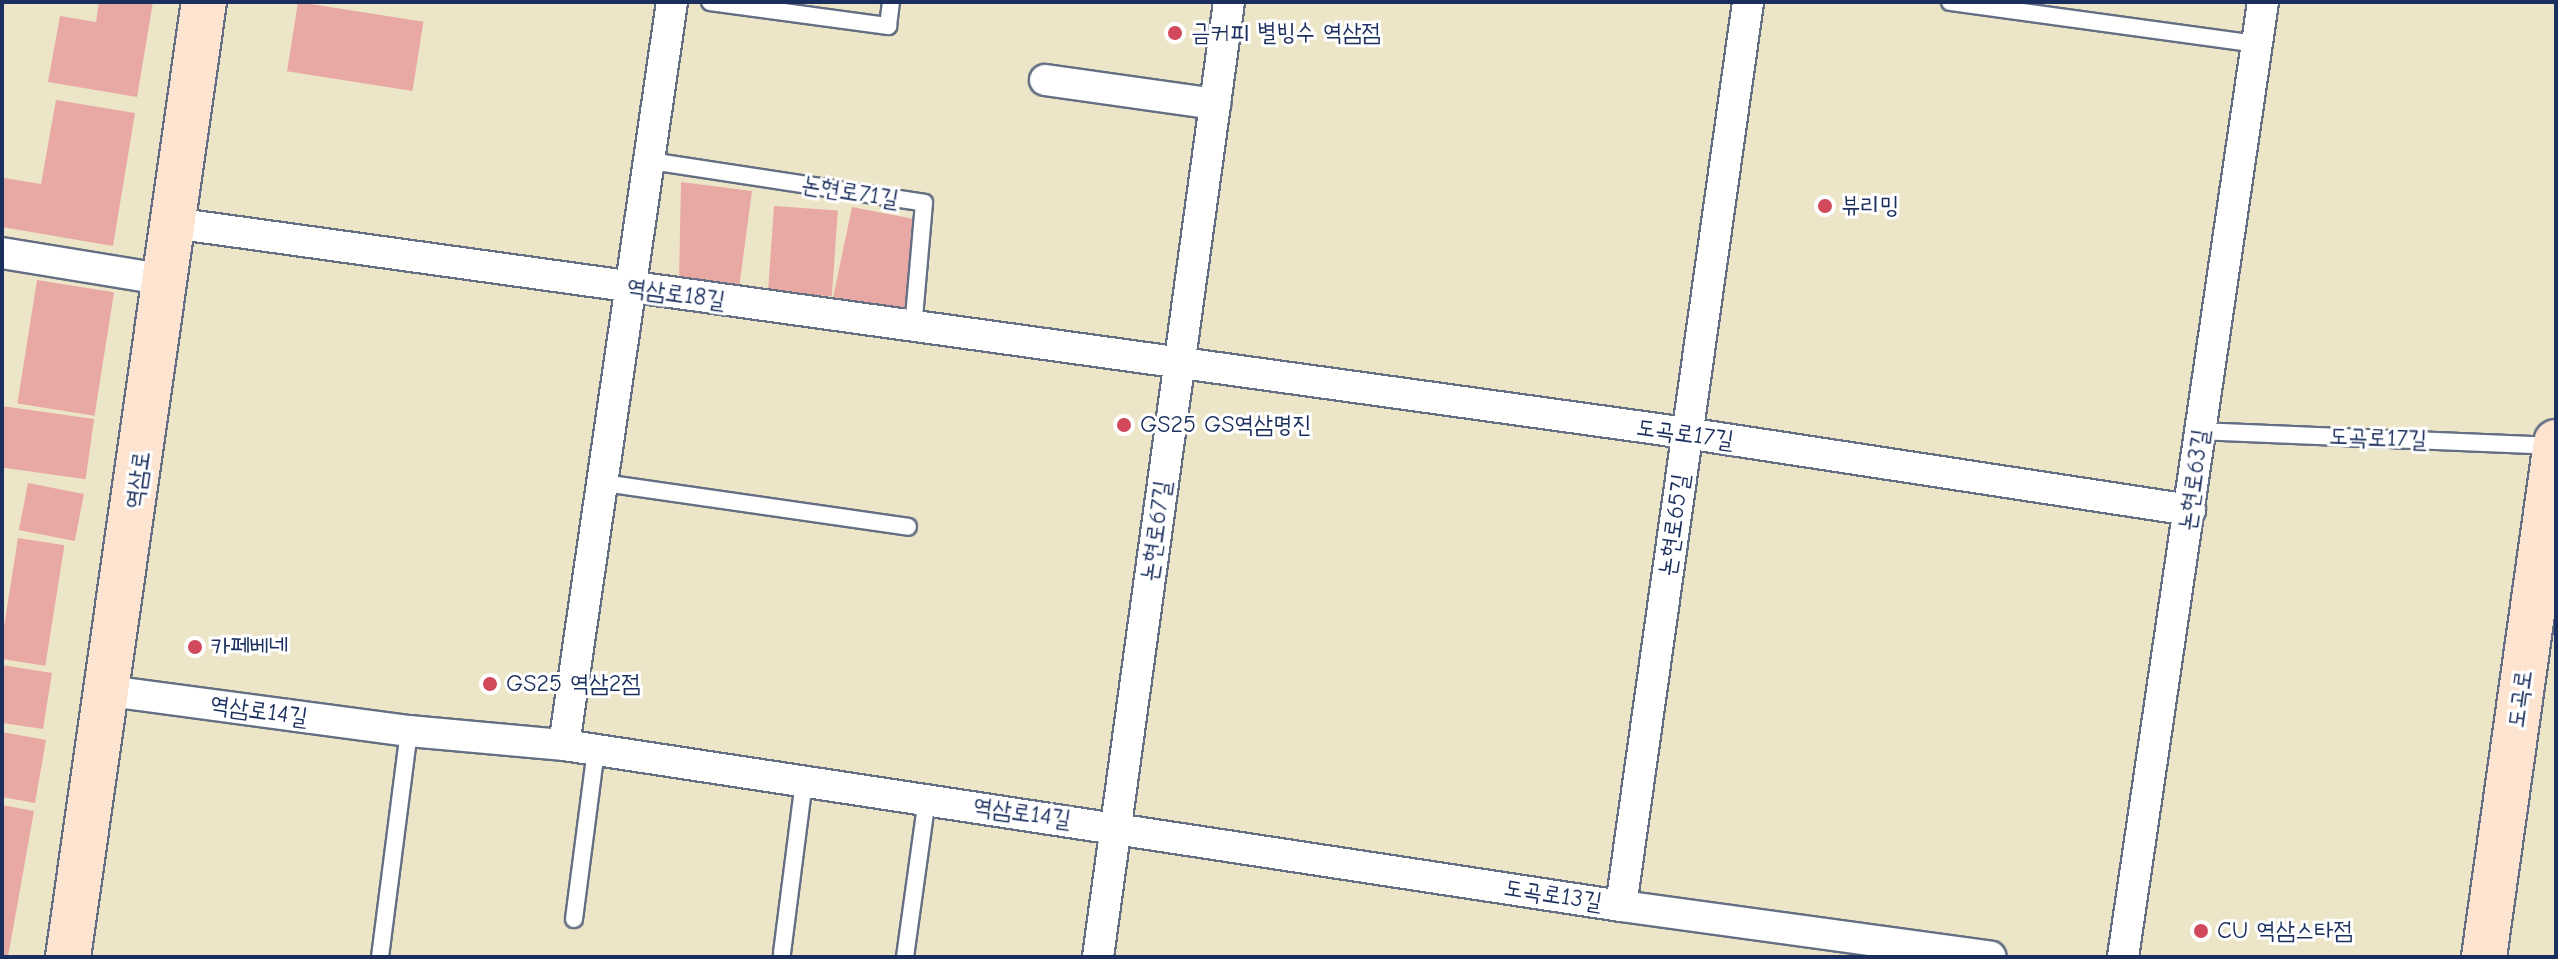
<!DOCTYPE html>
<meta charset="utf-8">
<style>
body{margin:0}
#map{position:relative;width:2558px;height:959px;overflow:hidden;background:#ede5c7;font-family:"Comic Neue","Poor Story",sans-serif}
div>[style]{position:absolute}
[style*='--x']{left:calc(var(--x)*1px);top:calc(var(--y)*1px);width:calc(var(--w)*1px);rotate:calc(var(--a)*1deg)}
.building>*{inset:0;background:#e8a9a5;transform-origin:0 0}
.roads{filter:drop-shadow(2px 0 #646f83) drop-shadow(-2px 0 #646f83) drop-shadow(0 2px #646f83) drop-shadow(0 -2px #646f83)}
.lane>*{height:16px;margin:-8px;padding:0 8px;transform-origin:8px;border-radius:8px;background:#fff}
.street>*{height:30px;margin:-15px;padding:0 15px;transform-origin:15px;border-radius:15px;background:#fff}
.secondary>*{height:44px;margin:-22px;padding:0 22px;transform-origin:22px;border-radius:22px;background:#fde4d1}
.dots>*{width:22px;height:22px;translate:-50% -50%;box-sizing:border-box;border:4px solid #fff;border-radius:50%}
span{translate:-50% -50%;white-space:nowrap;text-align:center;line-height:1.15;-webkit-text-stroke:6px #fff;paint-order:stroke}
.poi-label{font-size:24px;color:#1b2f5e}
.left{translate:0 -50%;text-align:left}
.street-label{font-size:24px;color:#1b2f5e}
.frame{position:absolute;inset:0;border:4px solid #1b2f5e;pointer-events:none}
</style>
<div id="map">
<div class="building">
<i style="clip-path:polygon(99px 2px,153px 2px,137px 97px,48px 82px,60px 16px,96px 22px)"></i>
<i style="left:298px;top:2px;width:127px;height:70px;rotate:9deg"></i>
<i style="clip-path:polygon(56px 100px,135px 113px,113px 246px,2px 227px,4px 178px,41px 184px)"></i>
<i style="clip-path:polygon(681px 182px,752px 191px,739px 288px,679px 280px)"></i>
<i style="left:774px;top:206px;width:64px;height:86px;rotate:4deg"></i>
<i style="clip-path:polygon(852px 207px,914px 219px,905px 311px,833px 298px)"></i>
<i style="left:37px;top:280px;width:78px;height:125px;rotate:9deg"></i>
<i style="left:2px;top:406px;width:93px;height:61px;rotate:8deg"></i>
<i style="left:28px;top:483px;width:57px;height:48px;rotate:11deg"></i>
<i style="left:18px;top:538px;width:47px;height:122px;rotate:9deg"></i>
<i style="clip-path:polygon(2px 665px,52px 673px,43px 729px,2px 723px)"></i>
<i style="clip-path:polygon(2px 732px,46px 740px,35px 803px,2px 797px)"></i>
<i style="clip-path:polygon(2px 805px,34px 811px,8px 957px,2px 957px)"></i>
</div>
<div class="roads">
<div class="lane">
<i style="--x:710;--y:2;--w:180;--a:7.7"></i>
<i style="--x:888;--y:26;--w:24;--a:-83"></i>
<i style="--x:1950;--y:2;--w:310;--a:7.8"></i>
<i style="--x:651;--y:161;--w:276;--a:8.7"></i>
<i style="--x:924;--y:203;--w:126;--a:95"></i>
<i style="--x:2200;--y:431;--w:354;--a:2.4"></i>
<i style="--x:604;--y:483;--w:307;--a:8.2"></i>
<i style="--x:574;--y:919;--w:170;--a:-82.6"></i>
<i style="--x:782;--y:953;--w:172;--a:-82.7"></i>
<i style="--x:380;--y:957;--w:228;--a:-82.7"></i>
<i style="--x:905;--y:957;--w:160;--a:-82.1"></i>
</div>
<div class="street">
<i style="--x:1045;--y:80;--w:172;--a:8"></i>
<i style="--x:173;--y:223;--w:1528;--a:7.9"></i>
<i style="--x:1686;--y:433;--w:510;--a:8.69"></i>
<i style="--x:2;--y:253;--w:166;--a:9.3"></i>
<i style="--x:109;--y:691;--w:303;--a:7.6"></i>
<i style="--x:409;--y:731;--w:156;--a:5.2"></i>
<i style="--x:564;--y:745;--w:1069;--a:8.66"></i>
<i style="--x:1621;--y:906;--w:373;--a:7.8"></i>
<i style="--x:564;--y:745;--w:751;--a:-81.73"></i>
<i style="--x:1621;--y:906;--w:913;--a:-82"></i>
<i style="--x:1098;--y:957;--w:964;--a:-82.19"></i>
<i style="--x:2123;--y:957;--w:965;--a:-81.66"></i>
</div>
<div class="secondary">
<i style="--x:68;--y:957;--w:965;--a:-81.9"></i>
<i style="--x:2484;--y:957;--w:520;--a:-82.04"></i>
</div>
</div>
<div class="dots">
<i style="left:1175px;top:33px;background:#d1495b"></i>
<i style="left:1825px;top:206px;background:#d1495b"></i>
<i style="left:1124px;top:425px;background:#d1495b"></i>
<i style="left:195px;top:647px;background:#d1495b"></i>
<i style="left:490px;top:684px;background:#d1495b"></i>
<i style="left:2201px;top:931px;background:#d1495b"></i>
</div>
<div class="poi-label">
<span class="left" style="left:1191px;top:33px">금커피 별빙수 역삼점</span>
<span class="left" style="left:1841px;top:206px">뷰리밍</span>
<span class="left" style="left:1140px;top:425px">GS25 GS역삼명진</span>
<span class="left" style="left:211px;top:647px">카페베네</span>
<span class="left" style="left:506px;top:684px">GS25 역삼2점</span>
<span class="left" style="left:2217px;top:931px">CU 역삼스타점</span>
</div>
<div class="street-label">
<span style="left:850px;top:192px;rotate:9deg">논현로71길</span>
<span style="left:676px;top:294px;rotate:8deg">역삼로18길</span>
<span style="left:1685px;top:434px;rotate:8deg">도곡로17길</span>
<span style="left:2378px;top:438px;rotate:2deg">도곡로17길</span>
<span style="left:138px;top:480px;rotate:-82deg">역삼로</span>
<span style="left:2194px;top:480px;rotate:-82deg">논현로63길</span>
<span style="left:1674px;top:525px;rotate:-82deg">논현로65길</span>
<span style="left:1156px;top:531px;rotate:-82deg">논현로67길</span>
<span style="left:2520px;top:699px;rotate:-82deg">도곡로</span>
<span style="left:259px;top:711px;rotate:8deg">역삼로14길</span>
<span style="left:1022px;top:813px;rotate:8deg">역삼로14길</span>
<span style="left:1553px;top:895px;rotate:9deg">도곡로13길</span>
</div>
<div class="frame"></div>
</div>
